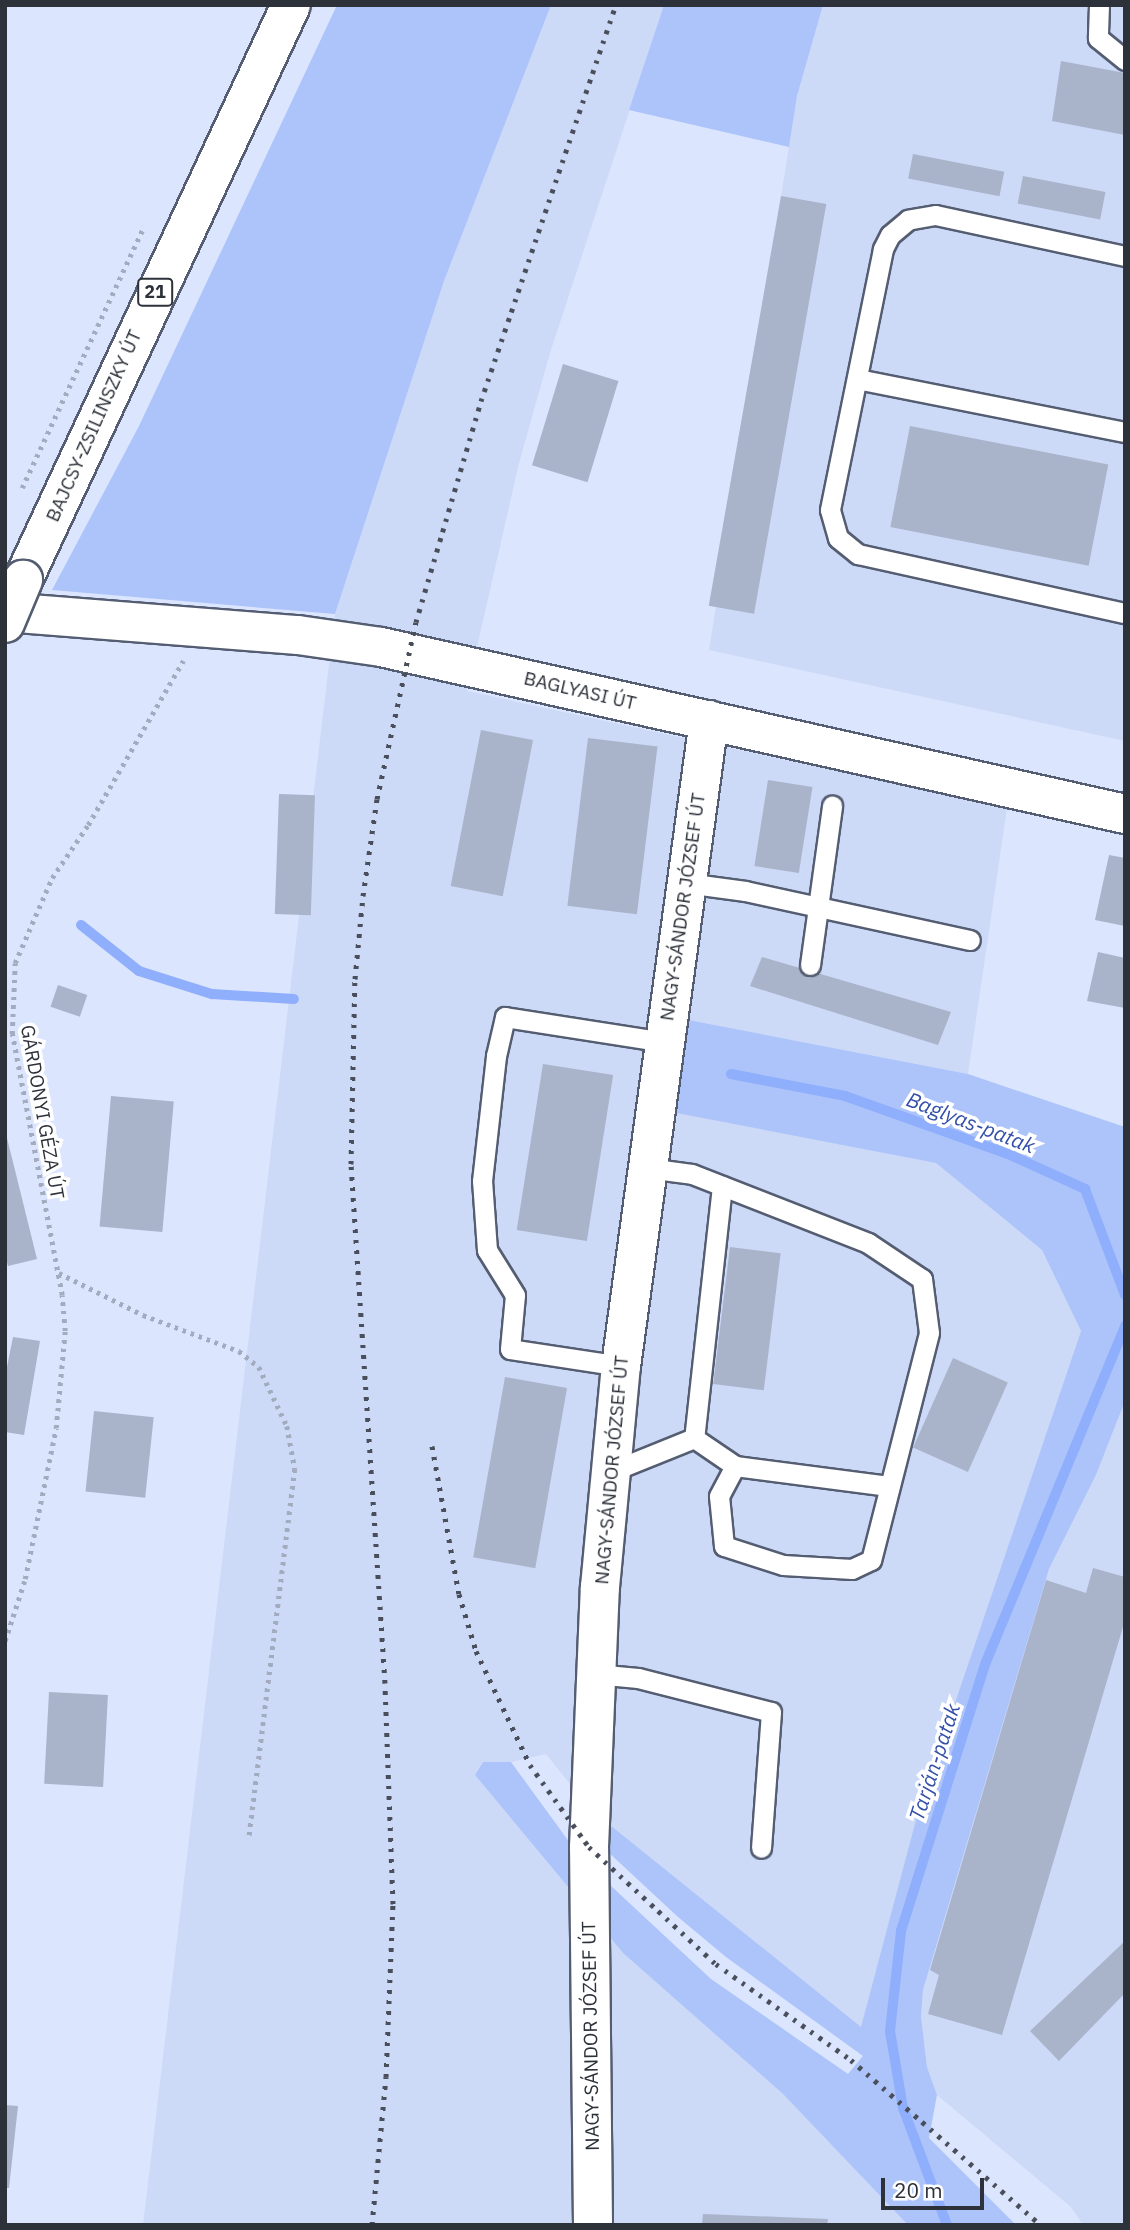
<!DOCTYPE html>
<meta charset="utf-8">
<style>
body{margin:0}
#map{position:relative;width:1130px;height:2230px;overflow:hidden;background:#dbe5fe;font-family:"IBM Plex Sans",sans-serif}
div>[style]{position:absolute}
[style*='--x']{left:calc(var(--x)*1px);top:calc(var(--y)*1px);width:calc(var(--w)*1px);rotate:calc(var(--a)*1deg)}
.built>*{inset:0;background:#ccd9f7}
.green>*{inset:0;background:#adc4fa}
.stream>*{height:10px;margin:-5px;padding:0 5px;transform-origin:5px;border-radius:5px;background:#8faefb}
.building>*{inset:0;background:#a9b3ca;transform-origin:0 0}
.path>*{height:4.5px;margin-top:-2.25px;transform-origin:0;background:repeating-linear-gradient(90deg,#a3abbf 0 3.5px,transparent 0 8.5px)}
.roads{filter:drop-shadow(2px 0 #545d71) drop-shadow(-2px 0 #545d71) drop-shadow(0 2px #545d71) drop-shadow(0 -2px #545d71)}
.lane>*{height:19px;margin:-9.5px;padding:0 9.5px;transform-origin:9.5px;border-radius:9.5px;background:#fff}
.street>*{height:38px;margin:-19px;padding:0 19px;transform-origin:19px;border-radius:19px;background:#fff}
.primary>*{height:38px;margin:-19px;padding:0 19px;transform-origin:19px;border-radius:19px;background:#fff}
.rail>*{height:5px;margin-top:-2.5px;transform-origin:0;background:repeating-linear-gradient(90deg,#494e5a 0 3.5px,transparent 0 10.5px)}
.bridges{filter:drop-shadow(2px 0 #545d71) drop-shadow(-2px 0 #545d71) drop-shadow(0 2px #545d71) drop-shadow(0 -2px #545d71)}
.primary-bridge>*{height:38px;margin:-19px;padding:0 19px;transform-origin:19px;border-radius:19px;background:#fff}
span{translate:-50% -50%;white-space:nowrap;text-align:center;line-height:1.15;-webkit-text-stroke:7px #fff;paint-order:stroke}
.shield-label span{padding:2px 5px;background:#fff;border:2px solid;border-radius:5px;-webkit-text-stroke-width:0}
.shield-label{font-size:18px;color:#2d313a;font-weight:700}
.street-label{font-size:19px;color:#2d313a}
.water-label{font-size:21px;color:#334fa9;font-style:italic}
.frame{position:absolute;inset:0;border:7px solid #2d313a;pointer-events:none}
.scale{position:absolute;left:881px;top:2178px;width:103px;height:32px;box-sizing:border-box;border:4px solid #2d313a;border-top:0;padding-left:9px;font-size:21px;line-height:24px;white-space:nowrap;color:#2d313a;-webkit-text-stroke:5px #fff;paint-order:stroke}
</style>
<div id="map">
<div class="built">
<i style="clip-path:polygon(551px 5px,664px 5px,550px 353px,519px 463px,467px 691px,1007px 808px,968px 1074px,668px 1016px,656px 1108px,936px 1163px,1042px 1250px,1081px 1331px,918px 1812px,861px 2028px,590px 1809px,546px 1754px,511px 1762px,483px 1762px,475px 1775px,623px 1953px,783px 2094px,908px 2225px,143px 2225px,335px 614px,444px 281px)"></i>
<i style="clip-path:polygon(823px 5px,1125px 5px,1125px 741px,709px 650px,797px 96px)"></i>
<i style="clip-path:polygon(1125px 1401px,1125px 2225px,1083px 2225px,1071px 2207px,937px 2095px,927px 2067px,921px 2016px,923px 1990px,1049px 1569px,1096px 1475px)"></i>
</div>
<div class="green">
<i style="clip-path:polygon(337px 5px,551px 5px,444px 281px,335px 614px,52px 590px,139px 426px)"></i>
<i style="clip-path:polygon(664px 5px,823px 5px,797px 96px,789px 147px,629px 110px)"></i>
<i style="clip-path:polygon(668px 1016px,968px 1074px,1125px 1127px,1125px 1401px,1096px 1475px,1049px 1569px,923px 1990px,921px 2016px,927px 2067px,937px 2095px,929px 2138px,1016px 2225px,908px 2225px,783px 2094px,623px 1953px,475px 1775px,483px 1762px,511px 1762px,581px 1858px,711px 1979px,848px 2074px,863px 2056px,726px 1957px,678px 1917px,607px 1851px,605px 1821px,861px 2027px,918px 1812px,1081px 1331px,1042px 1250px,936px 1163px,656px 1109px)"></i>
</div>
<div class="stream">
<i style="--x:81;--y:925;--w:74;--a:38.4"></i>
<i style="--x:139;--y:971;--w:77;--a:17.5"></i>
<i style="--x:212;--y:994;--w:82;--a:3.5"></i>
<i style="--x:731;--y:1074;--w:116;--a:10.9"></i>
<i style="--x:845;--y:1096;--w:173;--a:19.6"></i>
<i style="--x:1008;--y:1154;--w:85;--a:24.4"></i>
<i style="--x:1085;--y:1189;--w:113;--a:69.3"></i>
<i style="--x:947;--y:2225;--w:125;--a:-110.6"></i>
<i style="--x:903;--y:2108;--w:78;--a:-99.6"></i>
<i style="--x:890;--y:2031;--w:101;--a:-83.7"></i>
<i style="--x:901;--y:1931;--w:282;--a:-72.5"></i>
<i style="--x:986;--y:1662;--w:364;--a:-67.5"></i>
</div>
<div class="building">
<i style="clip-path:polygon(1061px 61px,1125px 73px,1125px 135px,1052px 121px)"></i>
<i style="left:913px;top:154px;width:93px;height:25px;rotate:11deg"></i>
<i style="left:1023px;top:176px;width:84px;height:28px;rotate:11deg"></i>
<i style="left:781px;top:196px;width:46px;height:416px;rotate:10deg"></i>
<i style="left:563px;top:364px;width:58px;height:106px;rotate:17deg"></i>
<i style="left:910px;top:426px;width:202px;height:103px;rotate:11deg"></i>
<i style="left:481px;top:730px;width:53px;height:159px;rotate:11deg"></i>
<i style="left:588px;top:738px;width:70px;height:169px;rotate:7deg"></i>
<i style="left:768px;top:780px;width:45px;height:87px;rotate:9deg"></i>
<i style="left:279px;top:794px;width:36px;height:120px;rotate:2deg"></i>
<i style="clip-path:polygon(1109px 855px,1125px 858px,1125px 926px,1095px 920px)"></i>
<i style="clip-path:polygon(1098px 952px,1125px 958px,1125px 1008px,1087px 1001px)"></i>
<i style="clip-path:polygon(762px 957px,951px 1012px,938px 1045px,750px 986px)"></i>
<i style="left:58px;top:985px;width:31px;height:23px;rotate:19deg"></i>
<i style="left:543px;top:1064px;width:71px;height:168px;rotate:9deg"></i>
<i style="left:111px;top:1096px;width:63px;height:131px;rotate:5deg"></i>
<i style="clip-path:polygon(5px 1130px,37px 1259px,8px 1266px,5px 1255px)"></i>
<i style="left:730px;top:1247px;width:51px;height:138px;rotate:7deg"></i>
<i style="clip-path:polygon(13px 1337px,40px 1341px,24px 1435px,5px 1432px,5px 1377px)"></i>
<i style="left:953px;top:1358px;width:60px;height:98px;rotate:24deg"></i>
<i style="left:505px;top:1377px;width:63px;height:183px;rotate:10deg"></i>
<i style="left:94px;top:1411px;width:60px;height:81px;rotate:6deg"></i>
<i style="clip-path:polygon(1093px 1568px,1125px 1577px,1125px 1620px,1002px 2035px,928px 2014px,939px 1975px,930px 1970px,1046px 1580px,1086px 1593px)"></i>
<i style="left:49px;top:1692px;width:59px;height:92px;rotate:3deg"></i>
<i style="clip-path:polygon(1125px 1941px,1125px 1993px,1059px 2061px,1030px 2031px)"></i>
<i style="clip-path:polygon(5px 2105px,18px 2106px,9px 2188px,5px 2188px)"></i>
<i style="clip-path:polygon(703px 2214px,828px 2219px,827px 2225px,702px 2225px)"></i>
</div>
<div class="path">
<i style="--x:22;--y:488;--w:289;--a:-65"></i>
<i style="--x:59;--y:1273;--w:94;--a:26.6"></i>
<i style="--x:143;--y:1315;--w:103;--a:20.6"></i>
<i style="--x:239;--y:1351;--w:26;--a:39"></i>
<i style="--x:259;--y:1367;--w:65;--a:64.6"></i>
<i style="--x:287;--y:1426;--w:44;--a:79.5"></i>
<i style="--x:295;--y:1469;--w:372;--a:97.1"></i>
<i style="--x:5;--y:1641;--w:65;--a:-72.1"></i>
<i style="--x:25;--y:1579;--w:154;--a:-78.4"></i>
<i style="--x:56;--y:1428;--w:97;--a:-84.7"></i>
<i style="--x:65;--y:1331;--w:36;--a:-95"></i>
<i style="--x:62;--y:1295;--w:266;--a:-100.8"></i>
<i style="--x:12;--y:1034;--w:71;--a:-87.6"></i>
<i style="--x:15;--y:963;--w:93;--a:-66.5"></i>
<i style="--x:52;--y:878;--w:64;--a:-55.8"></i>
<i style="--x:88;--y:825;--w:190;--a:-59.9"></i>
</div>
<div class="roads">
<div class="lane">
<i style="--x:1099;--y:5;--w:33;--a:92"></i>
<i style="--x:1098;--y:38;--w:35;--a:39"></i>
<i style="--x:1125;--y:256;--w:194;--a:-167.8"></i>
<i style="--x:935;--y:215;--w:27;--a:170"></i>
<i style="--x:908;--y:220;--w:23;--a:140"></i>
<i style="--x:890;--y:235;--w:16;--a:117"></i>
<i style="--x:883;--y:249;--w:266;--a:101.5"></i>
<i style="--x:830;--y:510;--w:29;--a:74"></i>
<i style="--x:838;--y:538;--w:26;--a:39"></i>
<i style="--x:858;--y:554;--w:273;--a:12.5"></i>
<i style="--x:857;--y:379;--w:273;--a:11.2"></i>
<i style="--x:686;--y:883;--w:60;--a:7.7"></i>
<i style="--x:745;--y:891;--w:230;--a:12.3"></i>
<i style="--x:810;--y:965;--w:161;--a:-82.1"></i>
<i style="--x:647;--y:1168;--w:45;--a:7.6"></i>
<i style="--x:692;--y:1174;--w:189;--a:21.4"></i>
<i style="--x:868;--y:1243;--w:65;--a:33.7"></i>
<i style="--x:922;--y:1279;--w:54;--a:82.6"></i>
<i style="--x:929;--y:1333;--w:234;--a:104.3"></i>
<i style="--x:871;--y:1560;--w:21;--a:155"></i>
<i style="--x:852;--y:1569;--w:69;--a:-176.7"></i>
<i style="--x:783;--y:1565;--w:62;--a:-162.1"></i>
<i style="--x:724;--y:1546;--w:50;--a:-95.7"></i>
<i style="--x:719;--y:1496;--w:34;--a:-62"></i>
<i style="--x:735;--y:1466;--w:155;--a:7.4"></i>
<i style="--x:722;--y:1186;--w:254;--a:96.3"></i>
<i style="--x:694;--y:1438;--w:50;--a:34.3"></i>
<i style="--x:621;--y:1366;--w:112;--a:-171.3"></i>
<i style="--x:510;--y:1349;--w:54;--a:-84.7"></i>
<i style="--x:515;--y:1295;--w:53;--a:-121.9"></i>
<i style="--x:487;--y:1250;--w:69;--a:-94.1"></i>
<i style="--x:482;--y:1181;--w:126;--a:-83.6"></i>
<i style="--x:496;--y:1056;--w:40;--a:-77"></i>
<i style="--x:505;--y:1017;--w:161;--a:8.9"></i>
<i style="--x:610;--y:1472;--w:91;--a:-22"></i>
<i style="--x:595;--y:1674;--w:43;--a:5.3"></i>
<i style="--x:638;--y:1678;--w:137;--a:14.3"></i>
<i style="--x:771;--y:1712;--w:136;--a:94.2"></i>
</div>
<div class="street">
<i style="--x:5;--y:612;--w:294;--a:4.5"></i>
<i style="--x:298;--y:635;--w:84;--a:8.2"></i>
<i style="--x:381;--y:647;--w:763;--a:12.65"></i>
<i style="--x:593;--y:2225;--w:378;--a:-90.6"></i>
<i style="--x:589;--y:1847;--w:260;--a:-87.6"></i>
<i style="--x:600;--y:1587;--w:222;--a:-84.6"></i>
<i style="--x:621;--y:1366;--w:652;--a:-82.24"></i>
</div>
<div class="primary">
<i style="--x:23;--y:580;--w:634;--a:-65.01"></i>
</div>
</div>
<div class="rail">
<i style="--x:432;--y:1446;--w:150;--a:79.7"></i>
<i style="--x:459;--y:1594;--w:59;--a:73.4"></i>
<i style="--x:476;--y:1651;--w:126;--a:64.7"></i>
<i style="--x:530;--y:1765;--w:101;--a:54.3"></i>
<i style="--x:589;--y:1847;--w:173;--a:42.7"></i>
<i style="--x:716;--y:1964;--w:166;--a:35.4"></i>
<i style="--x:851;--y:2060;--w:252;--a:41"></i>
<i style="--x:372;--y:2225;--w:149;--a:-84.6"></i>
<i style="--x:386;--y:2077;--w:173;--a:-87.7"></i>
<i style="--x:393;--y:1904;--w:221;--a:-92.1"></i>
<i style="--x:385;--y:1683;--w:520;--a:-93.75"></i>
<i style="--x:351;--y:1164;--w:185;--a:-88.8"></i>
<i style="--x:355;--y:979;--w:83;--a:-84.5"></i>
<i style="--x:363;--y:896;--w:98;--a:-81.8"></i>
<i style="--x:377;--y:799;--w:181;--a:-77.6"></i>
<i style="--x:416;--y:622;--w:230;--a:-73.6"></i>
<i style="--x:481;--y:401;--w:418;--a:-71.2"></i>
</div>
<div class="bridges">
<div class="primary-bridge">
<i style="--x:5;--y:623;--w:47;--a:-67.3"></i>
</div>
</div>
<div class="shield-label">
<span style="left:155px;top:292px">21</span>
</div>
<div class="street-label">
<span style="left:94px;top:426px;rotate:-66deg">BAJCSY-ZSILINSZKY ÚT</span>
<span style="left:580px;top:691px;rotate:13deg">BAGLYASI ÚT</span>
<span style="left:683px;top:907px;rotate:-82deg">NAGY-SÁNDOR JÓZSEF ÚT</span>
<span style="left:42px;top:1112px;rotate:80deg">GÁRDONYI GÉZA ÚT</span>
<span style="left:612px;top:1470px;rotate:-85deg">NAGY-SÁNDOR JÓZSEF ÚT</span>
<span style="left:591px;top:2036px;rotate:-91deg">NAGY-SÁNDOR JÓZSEF ÚT</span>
</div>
<div class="water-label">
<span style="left:971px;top:1122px;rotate:21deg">Baglyas-patak</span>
<span style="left:934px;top:1762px;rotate:-72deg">Tarján-patak</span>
</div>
<div class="frame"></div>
<div class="scale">20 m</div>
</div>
